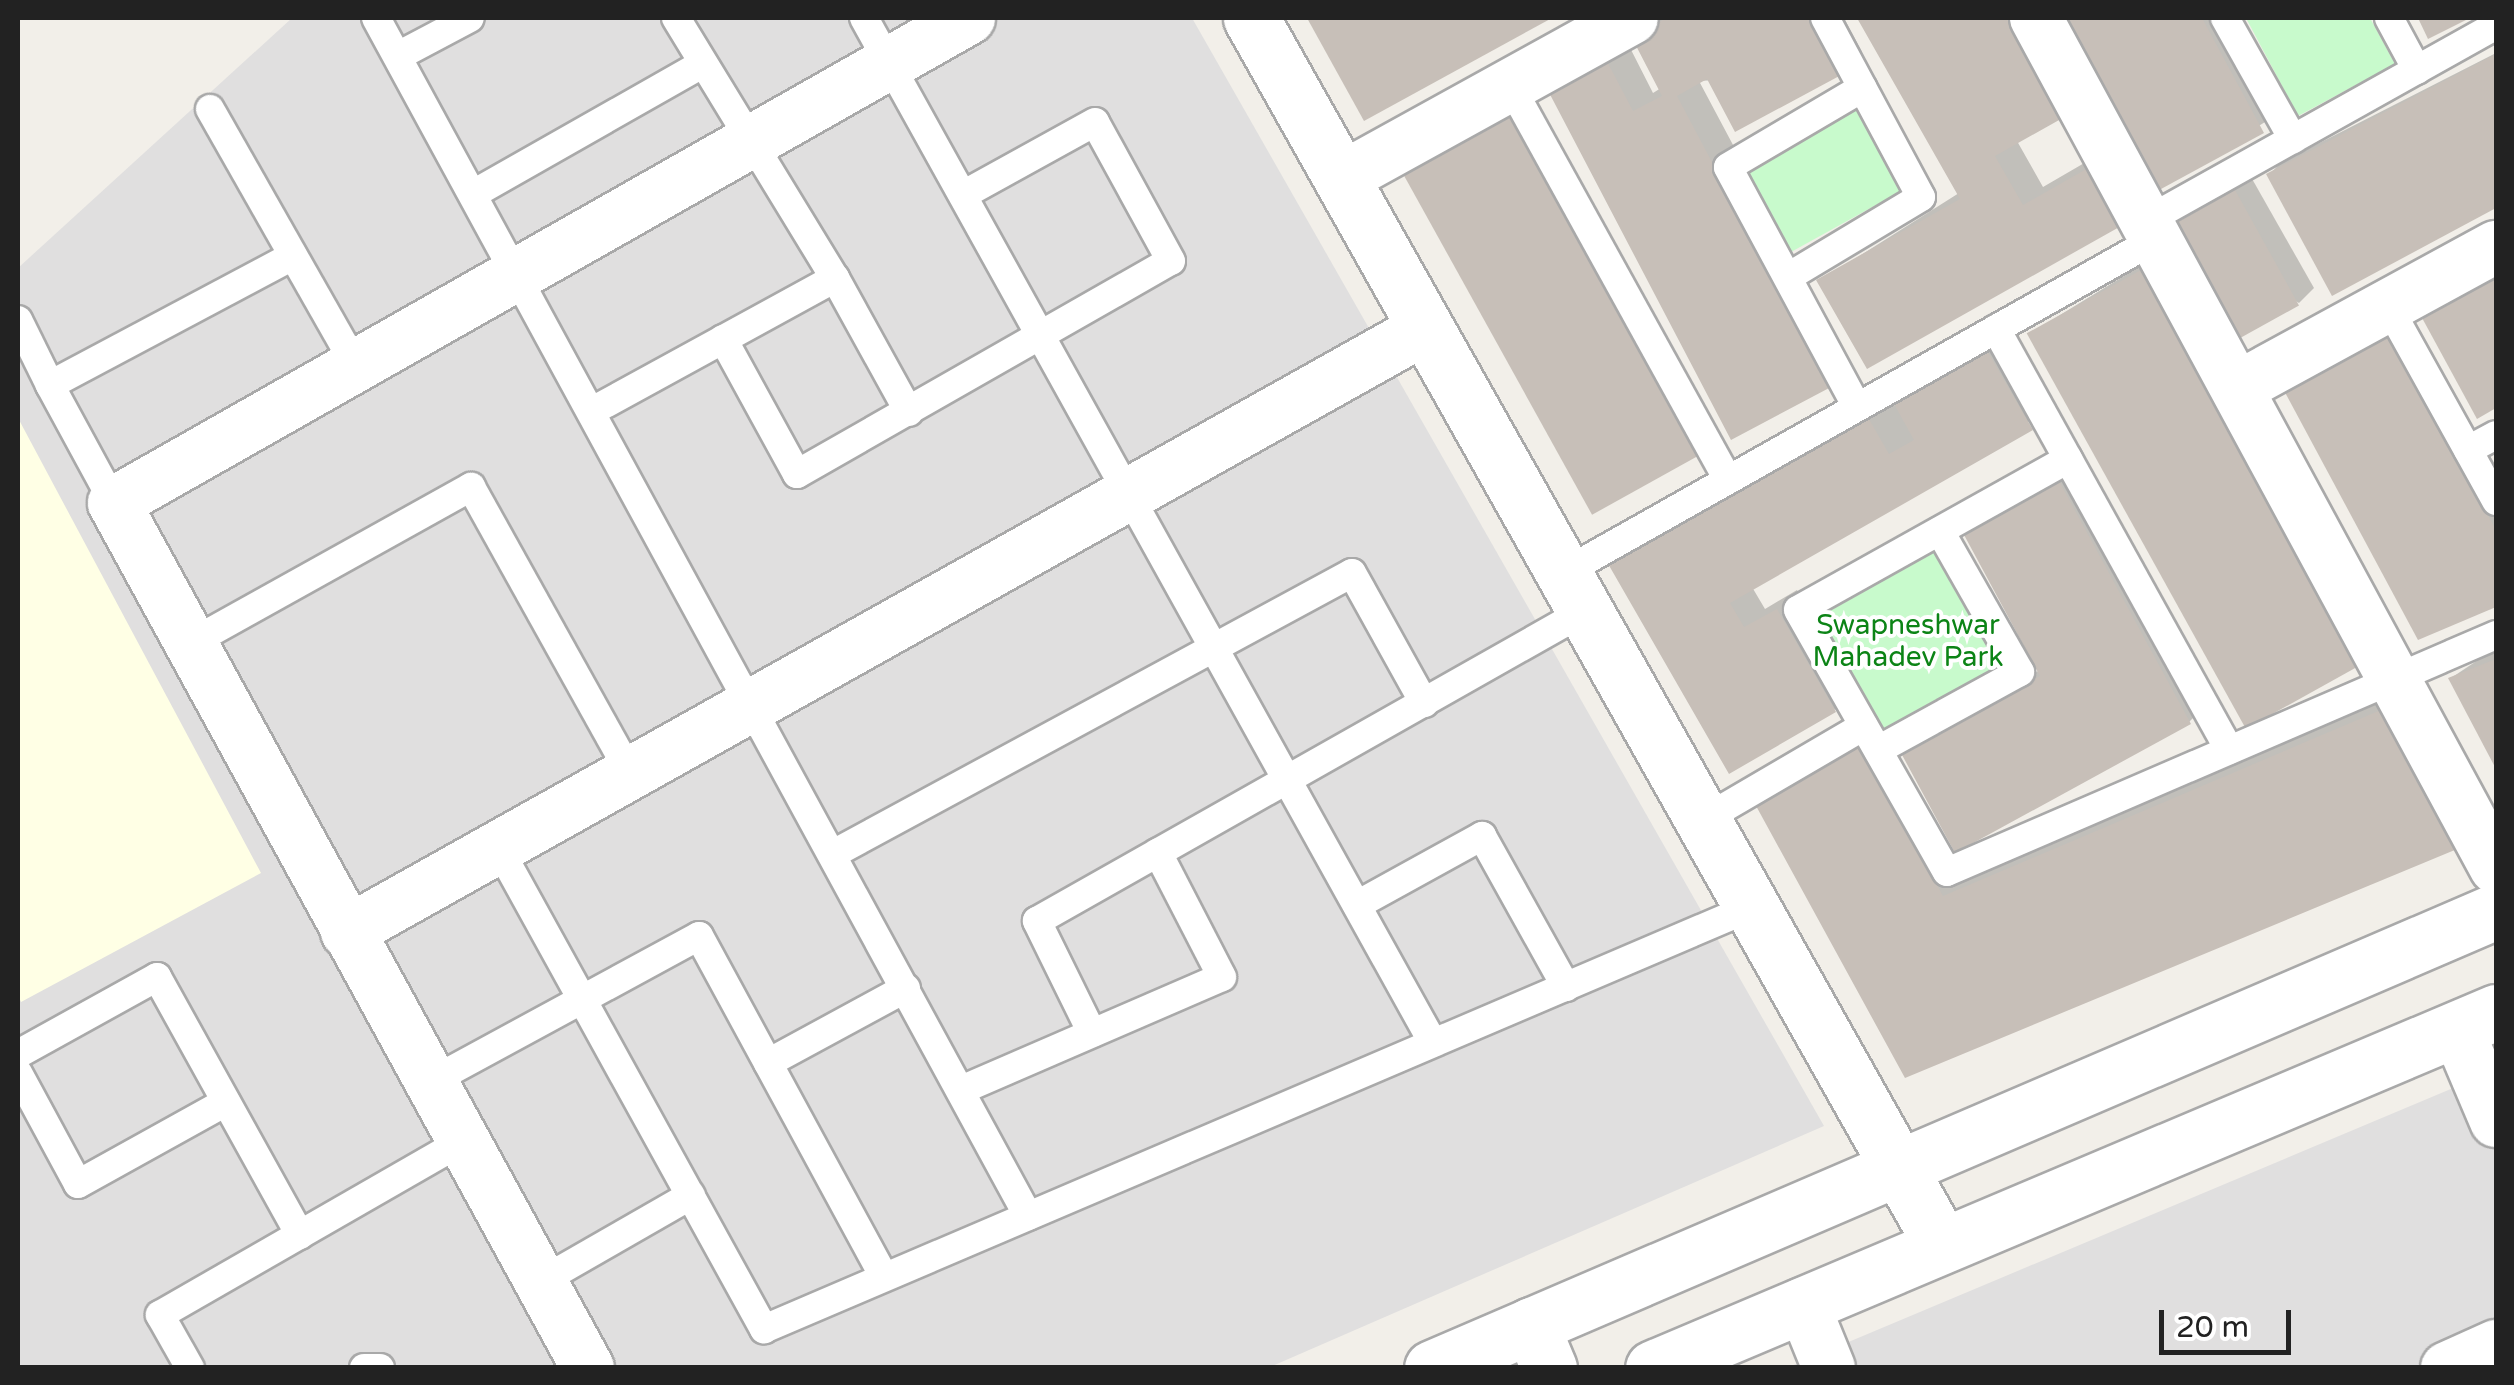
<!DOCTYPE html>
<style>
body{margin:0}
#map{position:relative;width:2514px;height:1385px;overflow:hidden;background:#f2efe9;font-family:"Varela Round",sans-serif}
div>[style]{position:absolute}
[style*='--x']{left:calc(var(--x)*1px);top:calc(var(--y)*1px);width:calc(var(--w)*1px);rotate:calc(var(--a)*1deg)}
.residential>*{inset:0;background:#e0dfdf}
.education>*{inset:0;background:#ffffe5}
.park>*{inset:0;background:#c8facc;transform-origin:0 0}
.shadow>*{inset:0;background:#0003}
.building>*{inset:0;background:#c7bfb8;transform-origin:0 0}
.roads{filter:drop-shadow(2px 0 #a9a9a9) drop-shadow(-2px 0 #a9a9a9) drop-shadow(0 2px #a9a9a9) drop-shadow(0 -2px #a9a9a9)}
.service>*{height:28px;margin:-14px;padding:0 14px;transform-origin:14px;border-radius:14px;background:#fff}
.minor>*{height:52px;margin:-26px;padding:0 26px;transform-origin:26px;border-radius:26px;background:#fff}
.tertiary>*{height:55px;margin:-27.5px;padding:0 27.5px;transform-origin:27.5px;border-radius:27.5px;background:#fff}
span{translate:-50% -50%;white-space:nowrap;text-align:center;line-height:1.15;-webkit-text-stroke:8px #fff;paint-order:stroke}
.park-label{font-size:28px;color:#0c8416}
.frame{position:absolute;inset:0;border:20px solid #222;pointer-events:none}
.scale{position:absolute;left:2159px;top:1310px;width:132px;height:45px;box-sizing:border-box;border:5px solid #222;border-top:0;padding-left:12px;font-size:30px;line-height:35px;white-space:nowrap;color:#222;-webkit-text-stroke:8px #fff;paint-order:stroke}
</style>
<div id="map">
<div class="residential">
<i style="clip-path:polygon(292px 18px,1192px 18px,1824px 1126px,1270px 1367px,18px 1367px,18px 268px)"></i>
<i style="clip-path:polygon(2496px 1070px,2496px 1367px,1789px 1367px)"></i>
</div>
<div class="education">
<i style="clip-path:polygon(18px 418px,261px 873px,21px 1002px,18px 995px)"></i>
</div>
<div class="park">
<i style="clip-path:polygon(2246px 18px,2370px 18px,2395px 64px,2298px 116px)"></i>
<i style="left:1857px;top:108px;width:94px;height:127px;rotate:61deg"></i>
<i style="left:1937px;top:537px;width:152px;height:152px;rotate:60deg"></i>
</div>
<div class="shadow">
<i style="clip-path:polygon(1309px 18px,1547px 18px,1365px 118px)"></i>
<i style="clip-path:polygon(1653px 18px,1844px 18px,1862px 52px,1842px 72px,1699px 81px,1850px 365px,1547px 83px,1623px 34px,1653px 93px,1661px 88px)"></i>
<i style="clip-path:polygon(1860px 18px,2044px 18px,2017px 141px,2043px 187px,2117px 144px,2148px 199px,1820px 281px,1959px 193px)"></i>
<i style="clip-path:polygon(2055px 18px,2232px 18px,2283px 111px,2151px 192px)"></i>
<i style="clip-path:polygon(2496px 43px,2290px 158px,2496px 53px,2496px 205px,2333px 293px,2270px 174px,2289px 154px)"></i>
<i style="clip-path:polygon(1527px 93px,1715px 435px,1695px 455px,1424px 150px)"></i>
<i style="clip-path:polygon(2251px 177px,2314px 288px,2299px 303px,2173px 228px)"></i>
<i style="clip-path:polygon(2171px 247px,2365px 659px,2029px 334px)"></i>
<i style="clip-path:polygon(2496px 268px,2496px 405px,2478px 416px)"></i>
<i style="clip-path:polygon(2405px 311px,2496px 475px,2496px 605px,2419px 636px,2284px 386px)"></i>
<i style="clip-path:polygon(2006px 330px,2051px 408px,1752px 587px,1765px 609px,1797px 590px,1855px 690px,1835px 710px,1630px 543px,1887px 396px,1893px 406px)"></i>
<i style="clip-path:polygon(2079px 463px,2209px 702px,2189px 722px,1924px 733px,2040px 670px,1986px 514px)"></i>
<i style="clip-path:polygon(2496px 648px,2496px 764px,2451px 678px)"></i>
<i style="clip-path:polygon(2408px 688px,2481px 825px,1906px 1075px,1879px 725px,1964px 878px)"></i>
</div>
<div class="building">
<i style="clip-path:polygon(1307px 18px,1552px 18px,1364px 121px)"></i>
<i style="clip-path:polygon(1667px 18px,1814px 18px,1843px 74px,1735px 132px,1707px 79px,1677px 96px,1831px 387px,1731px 440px,1544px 83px,1602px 52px,1633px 111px,1662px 96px,1631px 36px)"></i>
<i style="clip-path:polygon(1857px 18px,2013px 18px,2068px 115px,1995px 156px,2023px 205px,2097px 163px,2130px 221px,1867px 369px,1816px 280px,1960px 199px)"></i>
<i style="clip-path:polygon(2053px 18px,2202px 18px,2264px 133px,2150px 195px)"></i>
<i style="clip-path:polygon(2418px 18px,2470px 18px,2428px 39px)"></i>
<i style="clip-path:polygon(2496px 54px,2496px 208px,2332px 296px,2266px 174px)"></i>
<i style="left:1506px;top:112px;width:394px;height:120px;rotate:61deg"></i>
<i style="left:2235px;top:190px;width:132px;height:76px;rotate:61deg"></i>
<i style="left:2150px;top:265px;width:452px;height:141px;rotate:61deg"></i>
<i style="clip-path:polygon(2496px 275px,2496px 408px,2477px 419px,2421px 316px)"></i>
<i style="clip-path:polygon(2384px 329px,2496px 530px,2496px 607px,2418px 640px,2281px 385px)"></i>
<i style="clip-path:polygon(1986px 349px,2033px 430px,1730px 603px,1744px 627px,1777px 609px,1836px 712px,1729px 774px,1607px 562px,1866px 414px,1889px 454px,1914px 440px,1893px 402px)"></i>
<i style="clip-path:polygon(2059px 481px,2191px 724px,1955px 853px,1901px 753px,2040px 676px,1963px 533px)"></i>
<i style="clip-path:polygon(2496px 659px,2496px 769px,2448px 678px)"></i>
<i style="clip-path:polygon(2388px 707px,2462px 847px,1905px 1078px,1755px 804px,1859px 743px,1943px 896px)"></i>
</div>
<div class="roads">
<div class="service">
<i style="--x:376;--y:18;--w:1364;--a:61.44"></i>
<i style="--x:676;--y:18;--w:305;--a:58.6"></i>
<i style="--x:864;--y:18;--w:1172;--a:60.96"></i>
<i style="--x:2225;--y:18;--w:139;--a:60.7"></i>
<i style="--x:2389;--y:18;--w:59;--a:61.7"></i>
<i style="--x:398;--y:56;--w:81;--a:-27.8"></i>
<i style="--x:1510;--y:85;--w:451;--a:61.1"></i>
<i style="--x:210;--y:109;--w:296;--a:60.4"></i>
<i style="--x:475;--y:193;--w:261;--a:-29.6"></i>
<i style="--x:2146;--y:221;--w:401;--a:-29.2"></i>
<i style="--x:1788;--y:277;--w:155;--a:-31"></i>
<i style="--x:1921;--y:197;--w:203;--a:-118.2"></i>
<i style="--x:2388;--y:306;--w:223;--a:61"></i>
<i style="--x:18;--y:320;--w:72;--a:63.8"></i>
<i style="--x:1996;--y:329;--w:481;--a:61"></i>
<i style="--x:723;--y:339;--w:154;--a:61.3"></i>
<i style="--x:797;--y:474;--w:430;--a:-29.7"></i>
<i style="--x:1171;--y:261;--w:158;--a:-118.7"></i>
<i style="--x:1095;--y:122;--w:151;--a:151.1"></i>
<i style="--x:1857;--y:407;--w:272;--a:-118.3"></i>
<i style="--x:1728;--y:167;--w:156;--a:-30.5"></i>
<i style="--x:594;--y:410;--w:275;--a:-28.7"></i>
<i style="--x:835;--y:278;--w:153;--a:61.1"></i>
<i style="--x:2468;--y:450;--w:32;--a:-28"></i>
<i style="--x:2068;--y:459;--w:309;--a:150.8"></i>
<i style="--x:1798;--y:610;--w:301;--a:60.4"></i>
<i style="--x:1947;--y:872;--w:598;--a:-23.35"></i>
<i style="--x:114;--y:503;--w:134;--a:-118.5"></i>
<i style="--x:50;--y:385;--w:275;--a:-28"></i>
<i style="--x:1563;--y:573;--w:681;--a:-29.39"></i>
<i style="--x:189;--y:644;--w:323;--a:-29.1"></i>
<i style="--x:471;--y:487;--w:327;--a:60.9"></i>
<i style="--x:1878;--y:750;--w:162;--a:-28.8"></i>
<i style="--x:2020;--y:672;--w:162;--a:-119.6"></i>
<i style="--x:1703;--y:820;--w:186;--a:-30.3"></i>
<i style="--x:498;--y:847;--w:551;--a:61.11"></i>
<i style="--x:764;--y:1329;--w:1074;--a:-23.13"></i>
<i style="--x:833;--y:854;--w:590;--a:-28.43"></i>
<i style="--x:1352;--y:573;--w:149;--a:61"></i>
<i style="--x:1357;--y:905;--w:143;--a:-28.9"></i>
<i style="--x:1482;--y:836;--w:173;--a:60.9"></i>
<i style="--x:1092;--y:1033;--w:125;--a:-116.2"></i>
<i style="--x:1037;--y:921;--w:630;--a:-29.5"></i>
<i style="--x:18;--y:1054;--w:159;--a:-29"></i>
<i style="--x:157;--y:977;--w:295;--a:61"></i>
<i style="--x:768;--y:1063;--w:157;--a:-28.5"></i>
<i style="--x:18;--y:1073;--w:126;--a:61.6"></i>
<i style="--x:78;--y:1184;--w:169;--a:-29"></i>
<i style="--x:430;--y:1082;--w:306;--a:-28.5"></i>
<i style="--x:699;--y:936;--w:388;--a:61.5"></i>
<i style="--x:961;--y:1090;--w:284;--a:-23.4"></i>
<i style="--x:1222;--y:977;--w:140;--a:-117.3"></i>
<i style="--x:540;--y:1282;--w:174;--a:-29.9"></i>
<i style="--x:190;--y:1368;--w:61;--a:-119.5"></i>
<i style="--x:160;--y:1315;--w:349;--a:-29.9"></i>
<i style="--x:364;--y:1368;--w:16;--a:0"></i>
</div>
<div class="minor">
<i style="--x:2036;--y:18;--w:966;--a:61.58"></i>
<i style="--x:1342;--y:178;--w:331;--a:-28.9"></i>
<i style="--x:2237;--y:388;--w:295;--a:-28.6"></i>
<i style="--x:347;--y:932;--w:1237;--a:-29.24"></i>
<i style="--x:2457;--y:1029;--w:100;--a:67"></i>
<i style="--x:1803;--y:1304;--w:69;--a:67.9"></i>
<i style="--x:588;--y:1368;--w:986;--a:-118.72"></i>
<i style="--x:114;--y:503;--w:983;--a:-29.56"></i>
<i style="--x:2447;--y:1368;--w:54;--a:-24.2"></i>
</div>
<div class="tertiary">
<i style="--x:1251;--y:18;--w:1408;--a:60.61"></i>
<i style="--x:1531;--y:1325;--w:47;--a:67.3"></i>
<i style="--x:1432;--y:1368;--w:1158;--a:-23.24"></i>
<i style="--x:1653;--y:1368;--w:915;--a:-22.89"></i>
</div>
</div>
<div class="park-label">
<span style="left:1908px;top:641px">Swapneshwar<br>Mahadev Park</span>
</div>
<div class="frame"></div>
<div class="scale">20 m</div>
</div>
